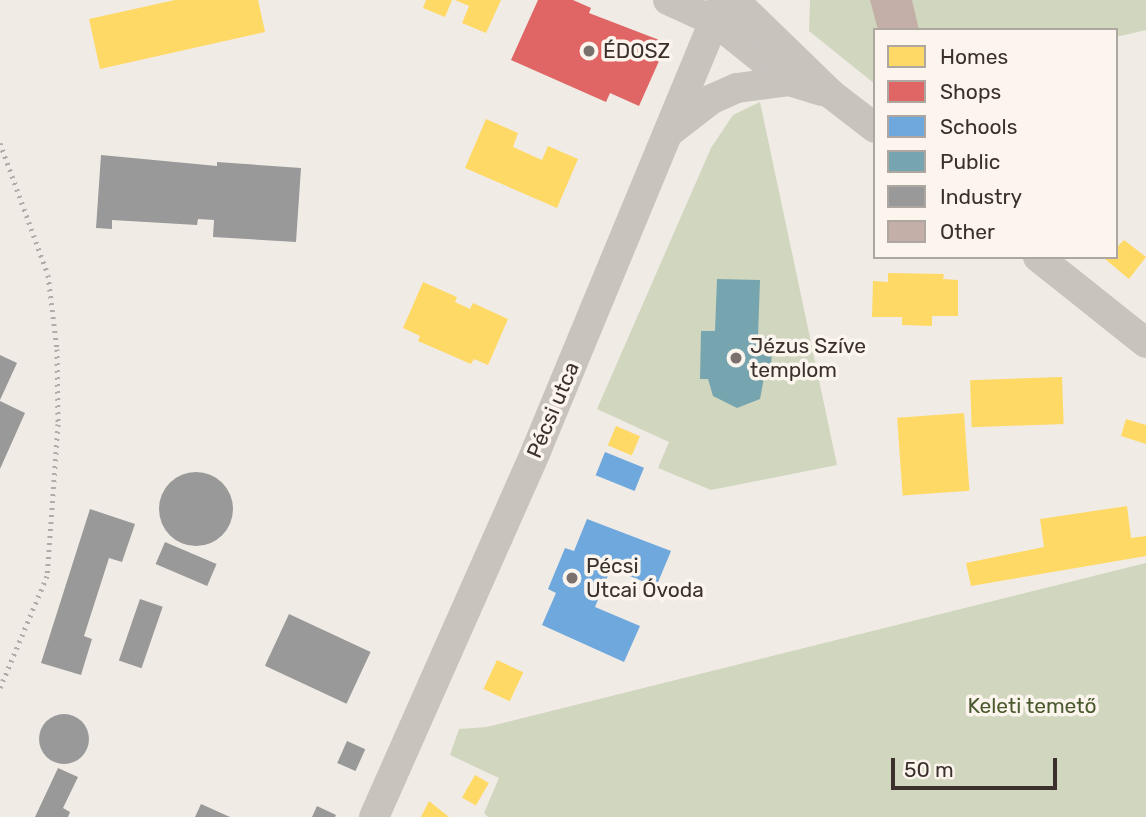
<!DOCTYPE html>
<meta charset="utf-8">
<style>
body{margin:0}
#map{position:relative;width:1146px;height:817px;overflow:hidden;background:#f0ebe5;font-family:Rubik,sans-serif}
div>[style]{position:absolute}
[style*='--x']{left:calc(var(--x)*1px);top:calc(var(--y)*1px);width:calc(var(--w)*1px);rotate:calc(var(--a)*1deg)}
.green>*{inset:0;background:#d1d6bf}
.homes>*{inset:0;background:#ffd966;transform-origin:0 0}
.shops>*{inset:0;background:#e06666}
.schools>*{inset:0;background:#6fa8dc;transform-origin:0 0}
.public>*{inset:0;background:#76a5af}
.industry>*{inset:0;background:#999;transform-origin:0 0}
.round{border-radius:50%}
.building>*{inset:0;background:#c3afa7}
.minor>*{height:30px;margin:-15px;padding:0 15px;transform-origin:15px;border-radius:15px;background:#c9c3be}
.rail>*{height:5px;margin-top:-2.5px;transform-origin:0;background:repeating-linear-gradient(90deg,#b1aca8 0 2px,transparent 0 7px)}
.dots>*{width:19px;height:19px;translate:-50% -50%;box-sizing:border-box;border:4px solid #fbf5ee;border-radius:50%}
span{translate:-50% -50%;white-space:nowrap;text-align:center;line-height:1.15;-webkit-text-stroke:7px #fbf5ee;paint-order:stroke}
.poi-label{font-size:21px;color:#3b302b}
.left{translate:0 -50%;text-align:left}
.street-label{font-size:21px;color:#3b302b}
.park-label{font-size:21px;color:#4a5a2e}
.legend{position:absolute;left:873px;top:28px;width:245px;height:231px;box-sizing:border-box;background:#fbf5ee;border:2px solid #aea6a0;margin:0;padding:9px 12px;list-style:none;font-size:21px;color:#3b302b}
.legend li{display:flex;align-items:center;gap:14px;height:35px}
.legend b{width:35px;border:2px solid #aea6a0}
.scale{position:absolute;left:891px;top:758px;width:166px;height:32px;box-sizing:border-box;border:4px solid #3b302b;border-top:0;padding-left:9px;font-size:21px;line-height:24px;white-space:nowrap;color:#3b302b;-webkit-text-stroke:5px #fbf5ee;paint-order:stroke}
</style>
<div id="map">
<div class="green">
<i style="clip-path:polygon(810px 0,1146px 0,1146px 30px,1116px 37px,1116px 30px,875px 30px,875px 84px,809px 31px)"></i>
<i style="clip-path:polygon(760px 102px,837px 465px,711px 490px,658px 468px,669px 442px,597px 409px,711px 148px,733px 115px)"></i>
<i style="clip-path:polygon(1146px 563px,1146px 817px,488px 817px,484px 813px,499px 778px,450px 755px,459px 729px,487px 727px)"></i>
</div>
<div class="homes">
<i style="clip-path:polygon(175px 0,258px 0,265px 32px,100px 69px,89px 19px)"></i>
<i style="clip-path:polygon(426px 0,452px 0,445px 17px,423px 8px)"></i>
<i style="clip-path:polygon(455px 0,501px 0,486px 33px,462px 23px,469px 6px)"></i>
<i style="clip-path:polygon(486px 119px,518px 133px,513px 147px,542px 160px,548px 146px,578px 159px,557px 208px,465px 168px)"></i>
<i style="clip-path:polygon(1124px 240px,1146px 257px,1129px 279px,1105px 259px,1116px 257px,1116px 248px)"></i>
<i style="clip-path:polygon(888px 273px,944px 274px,943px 279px,958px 280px,958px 316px,932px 316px,932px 326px,902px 325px,902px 317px,872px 317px,873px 281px,888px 282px)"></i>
<i style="clip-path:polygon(423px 282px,457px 297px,455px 302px,470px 309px,473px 303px,508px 319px,488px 365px,474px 359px,471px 364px,418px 341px,420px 336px,403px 328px)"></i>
<i style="left:1062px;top:377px;width:47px;height:92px;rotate:88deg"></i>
<i style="left:964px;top:413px;width:78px;height:67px;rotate:86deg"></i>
<i style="clip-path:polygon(1126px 419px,1146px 425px,1146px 444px,1121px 436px)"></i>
<i style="left:616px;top:426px;width:26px;height:21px;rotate:23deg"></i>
<i style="clip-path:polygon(1127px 506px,1131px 538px,1146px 536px,1146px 556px,971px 586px,966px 563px,1044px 547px,1040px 519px)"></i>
<i style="left:497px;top:660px;width:29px;height:32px;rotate:25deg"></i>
<i style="left:475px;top:775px;width:16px;height:26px;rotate:30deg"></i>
<i style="clip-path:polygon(429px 801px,449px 817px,421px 817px)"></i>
</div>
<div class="shops">
<i style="clip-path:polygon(538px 0,573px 0,591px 8px,589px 13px,667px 43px,639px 106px,610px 93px,606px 102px,511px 60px)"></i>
</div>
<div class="schools">
<i style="left:605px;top:452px;width:42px;height:25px;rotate:22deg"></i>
<i style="clip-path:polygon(587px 519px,671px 551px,656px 587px,611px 568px,595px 607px,640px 626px,624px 662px,542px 625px,556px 593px,548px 589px,565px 548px,574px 551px)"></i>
</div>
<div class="public">
<i style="clip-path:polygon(717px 279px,760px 280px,758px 337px,772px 337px,771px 378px,764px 378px,760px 399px,737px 408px,713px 396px,708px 379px,700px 379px,701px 331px,715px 331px)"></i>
</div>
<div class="industry">
<i style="clip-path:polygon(101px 155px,217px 166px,217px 162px,301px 168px,296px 242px,213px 237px,214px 220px,198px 219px,197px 225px,112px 220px,112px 229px,96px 228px)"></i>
<i style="clip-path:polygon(0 355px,17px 363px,0 400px)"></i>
<i style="clip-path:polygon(0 401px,25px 413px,0 469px)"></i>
<i class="round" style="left:159px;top:472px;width:74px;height:74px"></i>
<i style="clip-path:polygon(90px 509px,135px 524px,122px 562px,109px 558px,84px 636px,92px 639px,81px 675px,41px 663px)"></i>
<i style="left:165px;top:542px;width:56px;height:24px;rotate:23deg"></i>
<i style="left:140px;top:599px;width:24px;height:65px;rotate:19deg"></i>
<i style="left:289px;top:614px;width:90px;height:57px;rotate:25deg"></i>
<i class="round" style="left:39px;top:714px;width:50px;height:50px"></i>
<i style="left:347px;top:741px;width:20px;height:24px;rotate:24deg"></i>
<i style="clip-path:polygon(58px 768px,78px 777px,63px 808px,70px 812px,68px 817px,35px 817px)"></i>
<i style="clip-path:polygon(201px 804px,230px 817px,195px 817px)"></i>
<i style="clip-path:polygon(317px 806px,336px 815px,335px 817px,312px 817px)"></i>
</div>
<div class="building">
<i style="clip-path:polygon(870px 0,912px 0,919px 30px,878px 30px)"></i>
</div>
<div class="minor">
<i style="--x:668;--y:0;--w:53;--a:24.6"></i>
<i style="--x:716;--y:22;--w:94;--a:38.9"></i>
<i style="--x:789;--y:81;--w:34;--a:17"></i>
<i style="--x:734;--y:0;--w:135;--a:44.1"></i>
<i style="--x:831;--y:94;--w:56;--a:37.7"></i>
<i style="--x:672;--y:130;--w:51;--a:-37.8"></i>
<i style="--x:712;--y:99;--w:27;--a:-24"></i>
<i style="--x:737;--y:88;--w:52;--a:-7.7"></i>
<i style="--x:1038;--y:257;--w:138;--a:38.5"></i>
<i style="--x:374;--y:817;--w:400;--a:-66.1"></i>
<i style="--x:536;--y:451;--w:488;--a:-67.5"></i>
</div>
<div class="rail">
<i style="--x:0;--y:143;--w:140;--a:70"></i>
<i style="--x:48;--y:275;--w:75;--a:83.1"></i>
<i style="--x:57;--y:349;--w:75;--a:89.2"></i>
<i style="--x:58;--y:424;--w:152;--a:94.1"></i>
<i style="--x:47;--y:576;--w:121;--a:112.8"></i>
</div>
<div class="dots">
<i style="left:589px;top:51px;background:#7a716c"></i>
<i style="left:736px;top:358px;background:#7a716c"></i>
<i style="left:572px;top:578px;background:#7a716c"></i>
</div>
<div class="poi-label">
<span class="left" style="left:603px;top:51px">ÉDOSZ</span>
<span class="left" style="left:750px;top:358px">Jézus Szíve<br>templom</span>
<span class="left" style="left:586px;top:578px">Pécsi<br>Utcai Óvoda</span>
</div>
<div class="street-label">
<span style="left:553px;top:410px;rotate:-67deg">Pécsi utca</span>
</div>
<div class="park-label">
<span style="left:1032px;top:706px">Keleti temető</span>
</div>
<ul class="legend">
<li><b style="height:19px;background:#ffd966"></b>Homes</li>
<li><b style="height:19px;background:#e06666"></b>Shops</li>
<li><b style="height:19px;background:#6fa8dc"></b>Schools</li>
<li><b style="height:19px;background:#76a5af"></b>Public</li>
<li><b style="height:19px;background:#999"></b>Industry</li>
<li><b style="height:19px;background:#c3afa7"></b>Other</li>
</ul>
<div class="scale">50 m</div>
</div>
